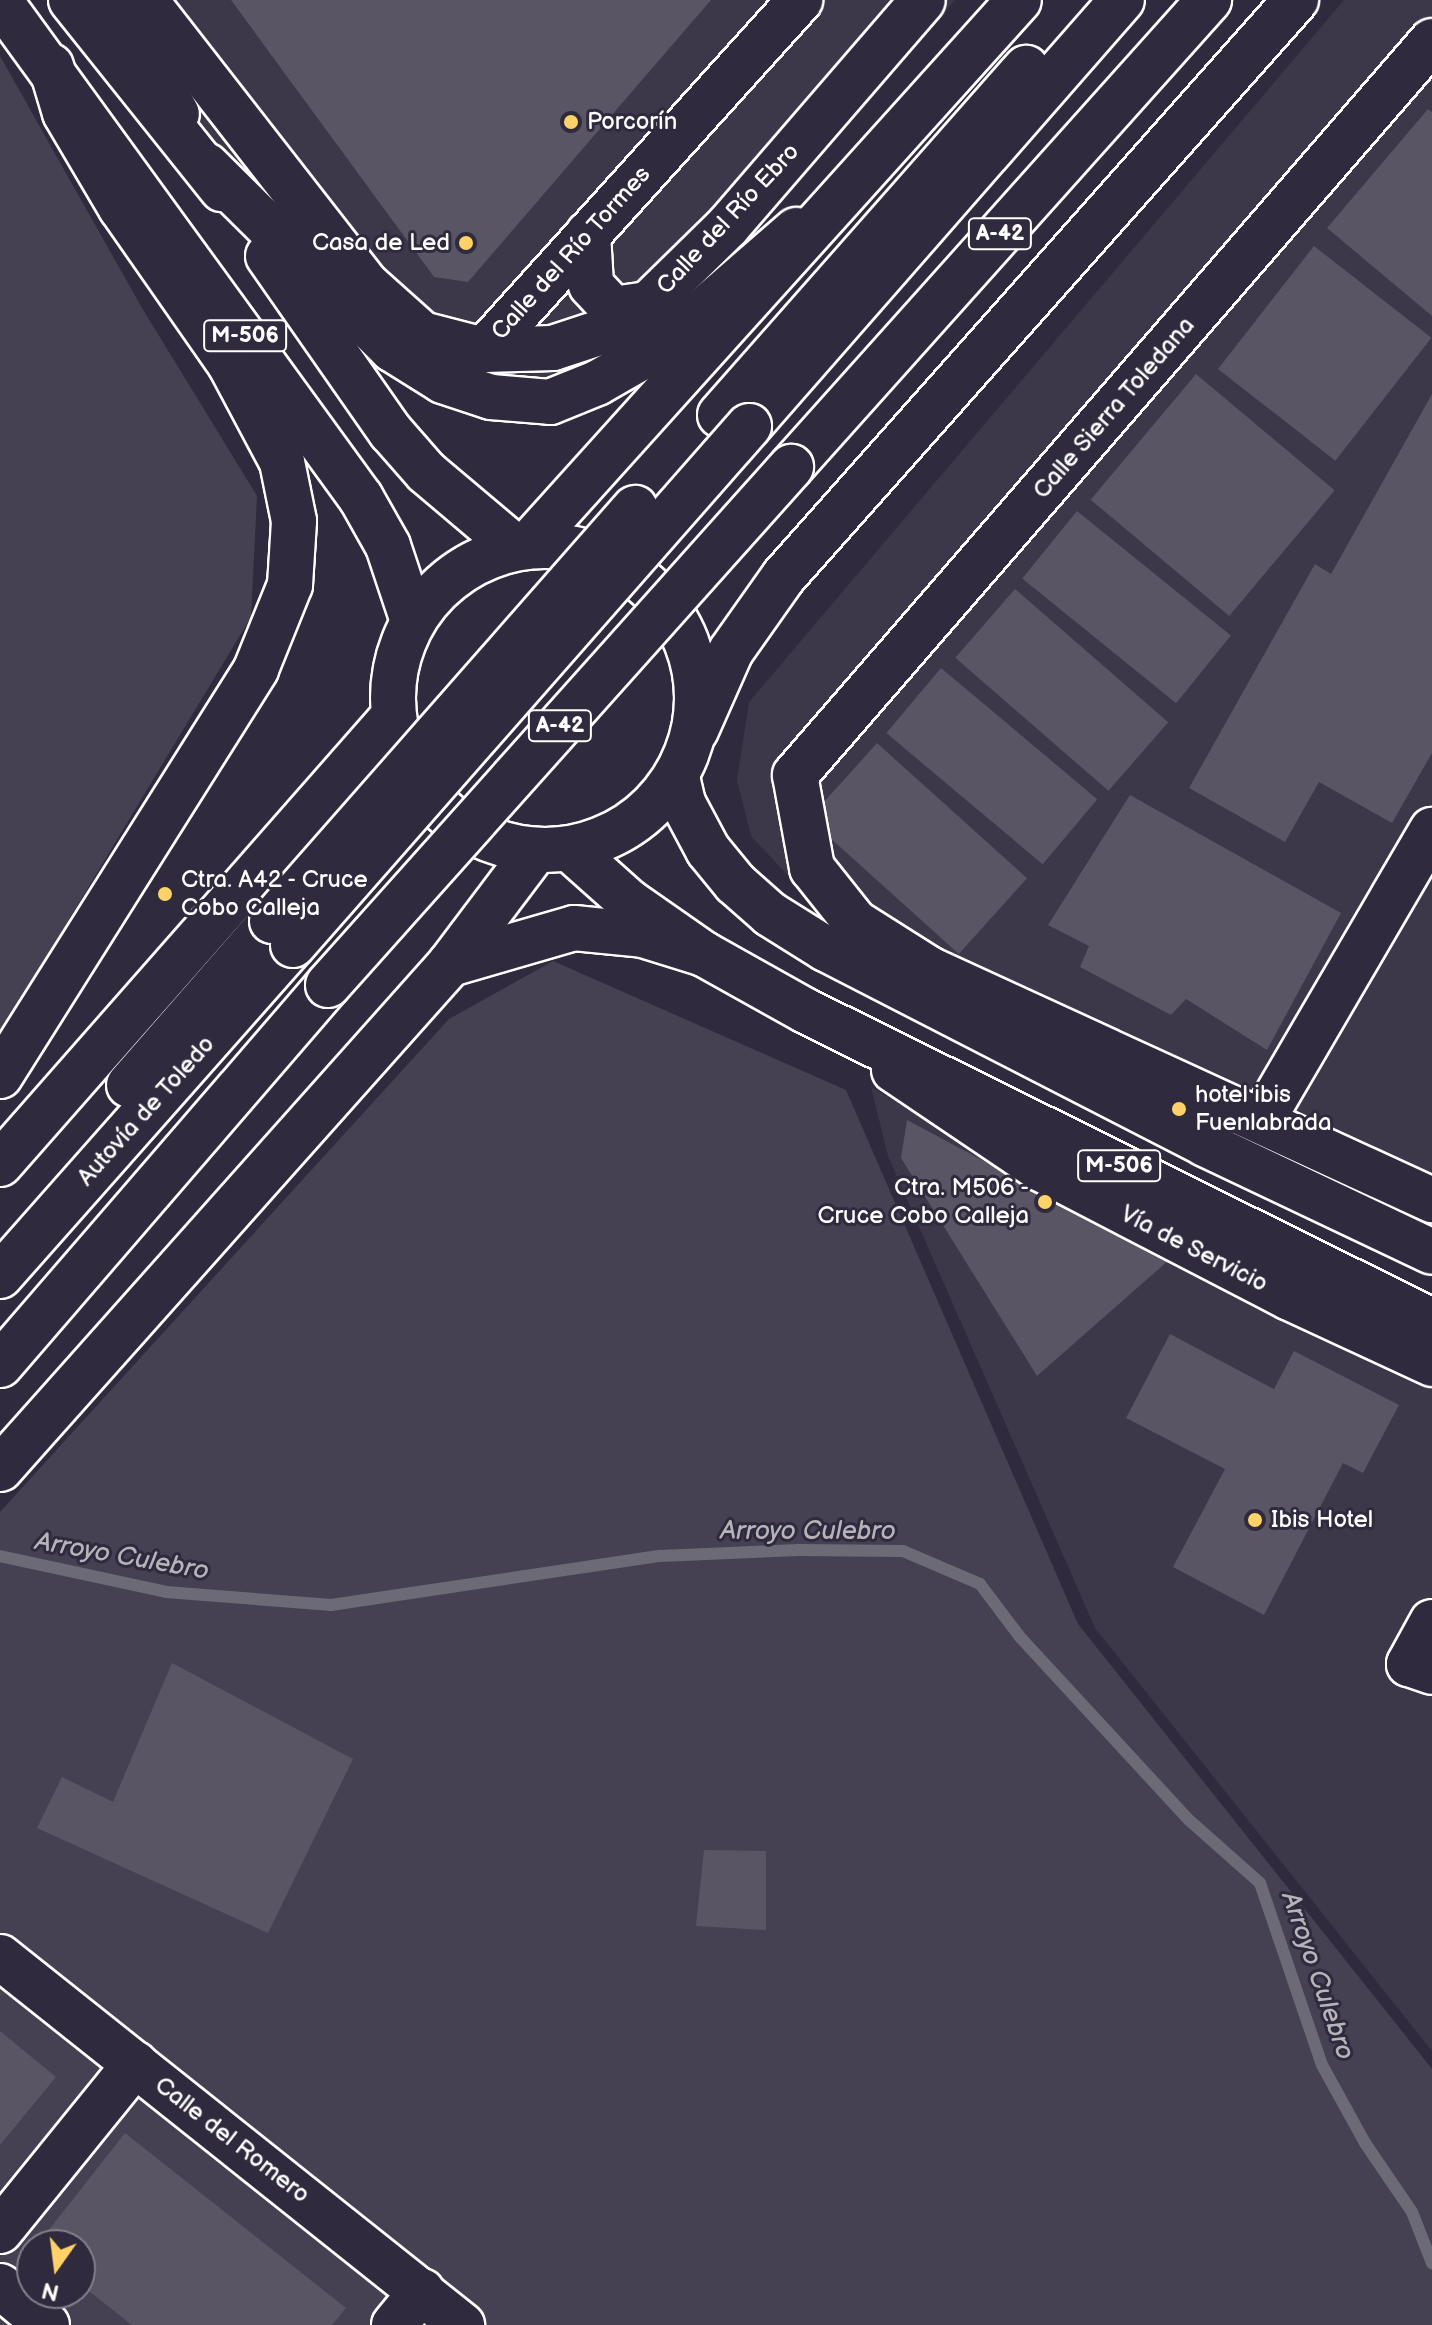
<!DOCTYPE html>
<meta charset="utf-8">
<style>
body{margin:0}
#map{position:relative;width:1432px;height:2325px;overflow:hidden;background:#2f2a3d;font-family:"Balsamiq Sans",sans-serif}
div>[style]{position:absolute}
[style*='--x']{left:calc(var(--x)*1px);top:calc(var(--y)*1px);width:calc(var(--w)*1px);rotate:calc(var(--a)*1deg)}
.built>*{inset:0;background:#3c3749}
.green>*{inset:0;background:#464152}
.stream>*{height:12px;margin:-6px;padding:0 6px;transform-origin:6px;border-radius:6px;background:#6d6a77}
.building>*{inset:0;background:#595564;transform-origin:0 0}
.roads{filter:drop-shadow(2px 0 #fff) drop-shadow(-2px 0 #fff) drop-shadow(0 2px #fff) drop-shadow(0 -2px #fff)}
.minor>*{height:44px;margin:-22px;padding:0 22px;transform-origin:22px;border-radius:22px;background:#2f2a3d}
.major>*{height:44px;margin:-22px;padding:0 22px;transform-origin:22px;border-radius:22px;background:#2f2a3d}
.major>.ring{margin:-22px;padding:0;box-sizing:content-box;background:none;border:44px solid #2f2a3d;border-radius:50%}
.highway>*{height:44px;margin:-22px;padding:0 22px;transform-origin:22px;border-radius:22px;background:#2f2a3d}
.bridges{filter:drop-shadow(2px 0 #fff) drop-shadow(-2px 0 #fff) drop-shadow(0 2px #fff) drop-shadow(0 -2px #fff)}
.highway-bridge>*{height:44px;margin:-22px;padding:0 22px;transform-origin:22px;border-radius:22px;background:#2f2a3d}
.dots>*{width:22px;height:22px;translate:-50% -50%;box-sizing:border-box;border:4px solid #2f2a3d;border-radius:50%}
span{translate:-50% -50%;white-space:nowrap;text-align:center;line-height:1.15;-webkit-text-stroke:6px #2f2a3d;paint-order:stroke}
.shield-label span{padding:2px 6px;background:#2f2a3d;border:2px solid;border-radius:6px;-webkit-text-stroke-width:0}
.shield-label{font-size:22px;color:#fff;font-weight:700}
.poi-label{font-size:24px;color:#fff}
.left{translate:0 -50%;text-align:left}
.right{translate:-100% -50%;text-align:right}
.street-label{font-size:24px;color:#fff}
.water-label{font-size:26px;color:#b6b4bb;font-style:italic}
.north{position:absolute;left:16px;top:2229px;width:80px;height:80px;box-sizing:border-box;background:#2f2a3d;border:2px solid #827f8b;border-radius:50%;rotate:194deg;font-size:22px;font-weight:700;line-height:32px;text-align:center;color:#fff}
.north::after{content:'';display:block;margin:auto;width:28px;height:36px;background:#ffd166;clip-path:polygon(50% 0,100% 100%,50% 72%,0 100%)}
</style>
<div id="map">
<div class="built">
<i style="clip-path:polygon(101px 0,955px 0,606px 394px,550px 402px,491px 420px,387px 372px)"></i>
<i style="clip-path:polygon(1344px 0,1432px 0,1432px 1220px,854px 946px,751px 836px,737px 780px,749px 702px)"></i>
<i style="clip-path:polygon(871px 1087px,1154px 1252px,1432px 1389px,1432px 2051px,1095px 1628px,888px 1156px)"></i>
</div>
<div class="green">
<i style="clip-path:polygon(0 56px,142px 308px,257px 496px,251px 617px,0 1034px)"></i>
<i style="clip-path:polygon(evenodd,553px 961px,846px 1090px,1078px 1624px,1432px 2069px,1432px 2325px,0 2325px,0 1512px,449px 1019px,553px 961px,32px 2245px,80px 2245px,80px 2293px,32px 2293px,32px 2245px)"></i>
</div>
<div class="stream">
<i style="--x:0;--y:1556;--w:170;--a:12.2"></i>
<i style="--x:166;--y:1592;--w:166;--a:4.5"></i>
<i style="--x:331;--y:1605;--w:333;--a:-8.5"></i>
<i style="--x:660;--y:1556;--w:139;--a:-2.5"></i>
<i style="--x:799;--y:1550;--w:104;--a:0.6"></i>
<i style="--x:903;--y:1551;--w:84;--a:23.2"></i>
<i style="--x:980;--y:1584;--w:66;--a:53"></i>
<i style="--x:1020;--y:1637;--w:249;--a:47.3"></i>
<i style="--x:1189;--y:1820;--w:95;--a:41.6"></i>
<i style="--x:1260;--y:1883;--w:192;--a:71.2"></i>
<i style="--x:1322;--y:2065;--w:89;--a:61.1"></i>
<i style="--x:1365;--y:2143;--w:83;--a:55.7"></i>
<i style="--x:1412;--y:2212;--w:55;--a:68.6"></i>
</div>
<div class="building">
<i style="clip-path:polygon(231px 0,711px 0,468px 282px,434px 277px)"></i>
<i style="clip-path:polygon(1428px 109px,1432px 112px,1432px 316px,1327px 228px)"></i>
<i style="left:1314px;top:246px;width:149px;height:156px;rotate:38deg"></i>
<i style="left:1196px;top:374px;width:181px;height:164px;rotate:40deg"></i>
<i style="clip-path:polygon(1432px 394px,1432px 753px,1392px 823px,1319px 782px,1285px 842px,1189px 788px,1315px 564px,1331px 574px)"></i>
<i style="left:1077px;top:511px;width:198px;height:87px;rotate:39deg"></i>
<i style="left:1015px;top:589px;width:203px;height:91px;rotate:41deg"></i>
<i style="left:941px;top:668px;width:204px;height:85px;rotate:40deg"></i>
<i style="left:877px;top:743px;width:202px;height:102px;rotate:42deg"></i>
<i style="clip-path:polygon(1130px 795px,1341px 913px,1267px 1050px,1186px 999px,1171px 1015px,1080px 967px,1089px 946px,1048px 925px)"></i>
<i style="clip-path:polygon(907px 1120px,1169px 1260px,1037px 1376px,901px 1158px)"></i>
<i style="clip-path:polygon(1170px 1334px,1274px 1389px,1294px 1351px,1399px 1405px,1363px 1473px,1343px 1463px,1264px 1615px,1173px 1567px,1225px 1469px,1126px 1418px)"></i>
<i style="clip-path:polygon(172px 1663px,353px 1759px,268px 1933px,37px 1828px,62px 1777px,113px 1802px)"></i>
<i style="clip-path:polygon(704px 1850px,766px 1851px,766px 1930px,696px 1926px)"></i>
<i style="clip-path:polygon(0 2031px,56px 2077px,0 2145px)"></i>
<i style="clip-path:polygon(125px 2133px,346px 2308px,332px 2325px,132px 2325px,80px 2284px,80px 2245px,37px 2245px)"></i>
</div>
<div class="roads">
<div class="minor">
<i style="--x:114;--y:0;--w:130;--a:61.1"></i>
<i style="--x:145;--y:0;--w:360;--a:52.1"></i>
<i style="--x:366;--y:284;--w:75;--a:41.8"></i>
<i style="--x:422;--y:334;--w:64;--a:14.5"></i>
<i style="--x:484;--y:350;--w:69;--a:-1.7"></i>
<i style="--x:553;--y:348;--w:80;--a:-18.2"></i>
<i style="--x:629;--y:323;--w:139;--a:-44.4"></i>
<i style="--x:728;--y:226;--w:298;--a:-49.2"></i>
<i style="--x:1432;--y:41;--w:972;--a:130.95"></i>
<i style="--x:795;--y:775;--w:95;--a:79.6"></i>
<i style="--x:812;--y:868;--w:69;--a:51.5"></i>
<i style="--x:855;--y:922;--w:88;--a:32.4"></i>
<i style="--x:929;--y:969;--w:554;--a:24.67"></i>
<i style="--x:588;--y:234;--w:51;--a:86.6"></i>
<i style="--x:591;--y:285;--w:33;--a:47"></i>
<i style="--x:613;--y:309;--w:35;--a:-8"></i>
<i style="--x:484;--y:350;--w:472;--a:-47.9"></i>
<i style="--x:696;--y:730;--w:86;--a:-66.1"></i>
<i style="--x:731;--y:651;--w:92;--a:-54.8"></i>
<i style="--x:784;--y:576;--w:771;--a:-48.37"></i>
<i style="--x:894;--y:1070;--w:177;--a:34"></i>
<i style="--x:1041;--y:1169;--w:280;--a:27.4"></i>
<i style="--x:1290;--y:1298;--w:157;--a:24.9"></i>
<i style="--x:1263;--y:1119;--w:335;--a:-59.7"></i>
<i style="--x:1432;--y:1622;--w:48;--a:118.7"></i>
<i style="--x:1409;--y:1664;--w:24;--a:19"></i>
<i style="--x:0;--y:1957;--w:591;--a:38.54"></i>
<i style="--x:0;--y:2231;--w:215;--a:-51"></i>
<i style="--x:0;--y:2286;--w:61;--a:39.7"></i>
<i style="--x:394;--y:2325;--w:44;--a:-50.5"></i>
</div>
<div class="major">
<i style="--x:71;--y:0;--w:242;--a:51.4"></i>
<i style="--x:0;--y:1;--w:614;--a:54.01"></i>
<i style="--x:361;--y:498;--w:55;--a:60.6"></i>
<i style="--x:388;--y:546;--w:79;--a:71.6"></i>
<i style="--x:206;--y:165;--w:262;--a:44.7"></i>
<i style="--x:392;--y:349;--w:60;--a:32.1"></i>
<i style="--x:443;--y:381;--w:51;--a:18.4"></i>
<i style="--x:491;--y:397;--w:59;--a:4.8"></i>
<i style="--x:550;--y:402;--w:51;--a:-22"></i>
<i style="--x:597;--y:383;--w:78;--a:-29.8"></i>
<i style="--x:665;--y:344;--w:174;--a:-41"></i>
<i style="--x:268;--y:256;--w:215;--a:55.1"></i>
<i style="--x:391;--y:432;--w:53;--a:48.8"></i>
<i style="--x:426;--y:472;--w:118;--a:40.2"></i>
<i class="ring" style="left:393px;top:546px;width:260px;height:260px"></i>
<i style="--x:677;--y:777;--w:27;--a:77"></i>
<i style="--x:683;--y:803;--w:53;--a:62"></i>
<i style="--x:708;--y:850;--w:43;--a:50.7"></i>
<i style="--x:735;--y:883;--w:47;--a:41.5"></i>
<i style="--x:770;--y:914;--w:66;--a:32"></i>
<i style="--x:826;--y:949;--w:426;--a:27.2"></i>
<i style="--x:1205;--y:1144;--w:251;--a:25.4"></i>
<i style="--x:571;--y:850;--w:76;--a:41.8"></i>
<i style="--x:628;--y:901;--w:93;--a:34.9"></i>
<i style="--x:704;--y:954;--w:117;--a:29.2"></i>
<i style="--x:806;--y:1011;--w:699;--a:26.34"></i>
</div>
<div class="highway">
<i style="--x:720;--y:415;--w:463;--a:-48.6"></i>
<i style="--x:749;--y:426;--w:566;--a:-48.8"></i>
<i style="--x:791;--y:467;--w:627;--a:-48.17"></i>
<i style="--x:526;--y:547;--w:736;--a:-47.97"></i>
<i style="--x:450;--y:964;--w:129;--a:-16.2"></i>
<i style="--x:574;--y:928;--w:69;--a:5.8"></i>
<i style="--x:643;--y:935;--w:64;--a:17.3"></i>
<i style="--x:0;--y:1076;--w:481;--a:-57.8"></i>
<i style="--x:256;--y:669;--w:91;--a:-68"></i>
<i style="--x:290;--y:585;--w:64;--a:-86.4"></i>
<i style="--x:294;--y:521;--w:60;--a:-101.5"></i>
<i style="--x:282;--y:462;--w:111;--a:-118"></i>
<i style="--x:230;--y:364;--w:190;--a:-124.9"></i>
<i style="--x:121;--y:208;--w:110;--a:-120.5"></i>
<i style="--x:65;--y:113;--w:49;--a:-106.6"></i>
<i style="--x:129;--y:1085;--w:218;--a:-48.9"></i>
<i style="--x:0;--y:1164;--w:595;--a:-48.68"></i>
<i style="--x:0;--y:1276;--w:442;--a:-48.5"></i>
<i style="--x:0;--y:1365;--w:502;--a:-49.2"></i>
<i style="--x:0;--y:1469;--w:676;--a:-48.3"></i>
<i style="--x:450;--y:964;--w:141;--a:-53"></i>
</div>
</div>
<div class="bridges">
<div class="highway-bridge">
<i style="--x:272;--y:921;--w:550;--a:-48.69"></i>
<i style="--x:293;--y:945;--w:691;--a:-48.7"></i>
<i style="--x:328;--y:985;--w:695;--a:-48.21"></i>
</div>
</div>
<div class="dots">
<i style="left:571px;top:122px;background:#ffd166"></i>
<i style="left:466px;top:243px;background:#ffd166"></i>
<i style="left:165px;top:894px;background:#ffd166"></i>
<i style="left:1179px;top:1109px;background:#ffd166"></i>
<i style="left:1045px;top:1202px;background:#ffd166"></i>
<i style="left:1255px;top:1520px;background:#ffd166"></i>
</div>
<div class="shield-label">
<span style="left:1000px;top:234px">A-42</span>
<span style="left:245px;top:336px">M-506</span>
<span style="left:560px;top:726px">A-42</span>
<span style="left:1119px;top:1166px">M-506</span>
</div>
<div class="poi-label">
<span class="left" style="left:587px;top:122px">Porcorín</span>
<span class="right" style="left:450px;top:243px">Casa de Led</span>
<span class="left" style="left:181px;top:894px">Ctra. A42 - Cruce<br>Cobo Calleja</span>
<span class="left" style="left:1195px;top:1109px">hotel ibis<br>Fuenlabrada</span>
<span class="right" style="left:1029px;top:1202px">Ctra. M506 -<br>Cruce Cobo Calleja</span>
<span class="left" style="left:1271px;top:1520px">Ibis Hotel</span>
</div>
<div class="street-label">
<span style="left:728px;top:219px;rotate:-47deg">Calle del Río Ebro</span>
<span style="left:571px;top:253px;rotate:-48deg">Calle del Río Tormes</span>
<span style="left:1114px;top:408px;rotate:-49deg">Calle Sierra Toledana</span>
<span style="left:146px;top:1111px;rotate:-48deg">Autovía de Toledo</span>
<span style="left:1194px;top:1249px;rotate:27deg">Vía de Servicio</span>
<span style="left:232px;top:2140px;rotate:38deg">Calle del Romero</span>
</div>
<div class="water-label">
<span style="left:808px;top:1532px">Arroyo Culebro</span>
<span style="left:122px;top:1557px;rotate:10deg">Arroyo Culebro</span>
<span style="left:1317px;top:1976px;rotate:71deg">Arroyo Culebro</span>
</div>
<div class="north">N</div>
</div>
